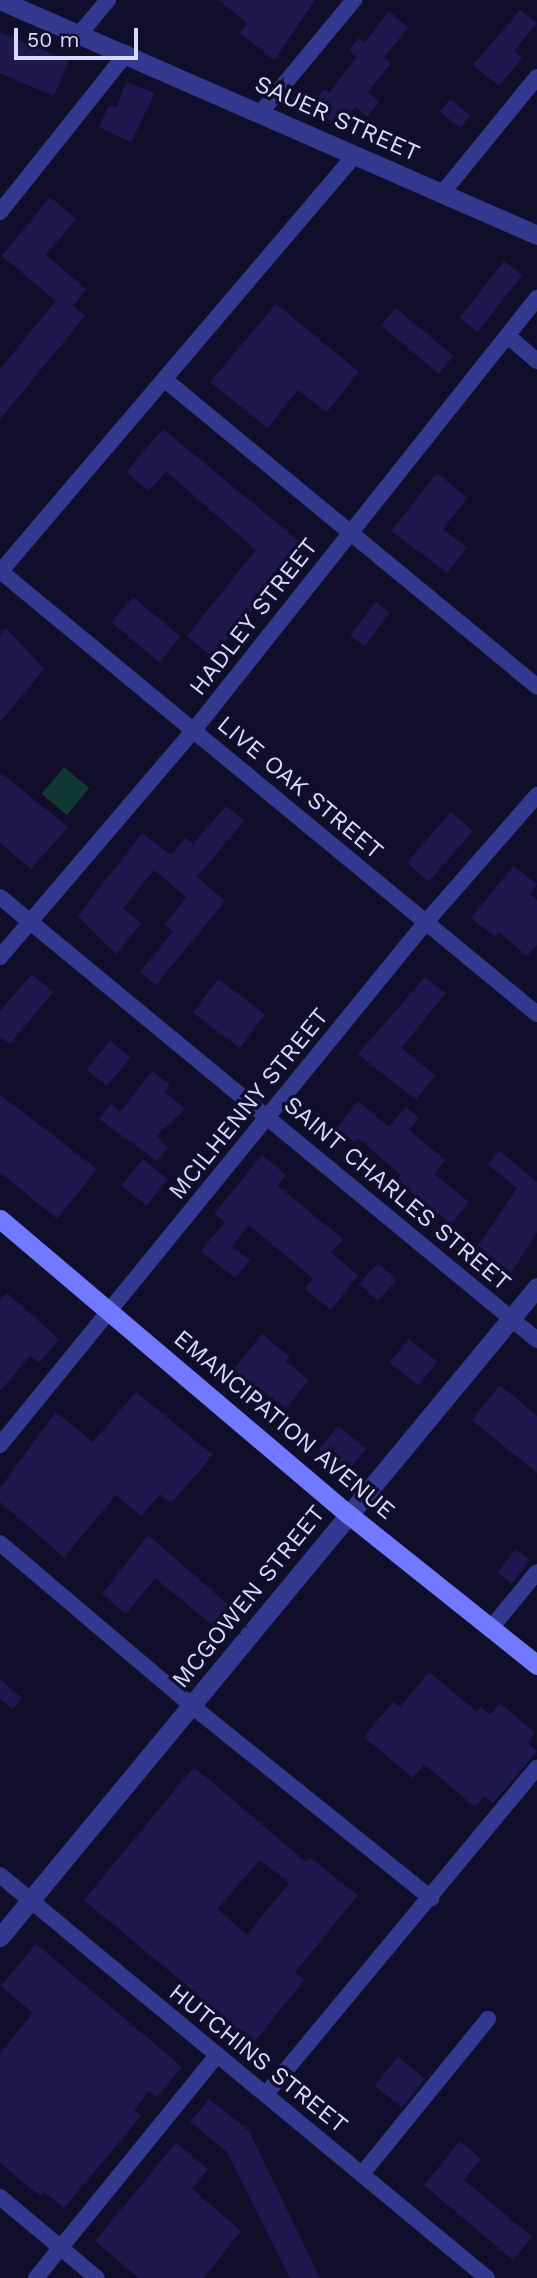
<!DOCTYPE html>
<style>
body{margin:0}
#map{position:relative;width:537px;height:2278px;overflow:hidden;background:#110e2c;font-family:"Work Sans",sans-serif}
div>[style]{position:absolute}
[style*='--x']{left:calc(var(--x)*1px);top:calc(var(--y)*1px);width:calc(var(--w)*1px);rotate:calc(var(--a)*1deg)}
.green>*{inset:0;background:#103732;transform-origin:0 0}
.building>*{inset:0;background:#1e184f;transform-origin:0 0}
.minor>*{height:16px;margin:-8px;padding:0 8px;transform-origin:8px;border-radius:8px;background:#343990}
.tertiary>*{height:19px;margin:-9.5px;padding:0 9.5px;transform-origin:9.5px;border-radius:9.5px;background:#343990}
.secondary>*{height:19px;margin:-9.5px;padding:0 9.5px;transform-origin:9.5px;border-radius:9.5px;background:#7079ff}
span{translate:-50% -50%;white-space:nowrap;text-align:center;line-height:1.15;-webkit-text-stroke:7px #110e2c;paint-order:stroke}
.street-label{font-size:24px;color:#dad9ff}
.scale{position:absolute;left:14px;top:28px;width:124px;height:32px;box-sizing:border-box;border:4px solid #dad9ff;border-top:0;padding-left:9px;font-size:21px;line-height:24px;white-space:nowrap;color:#dad9ff;-webkit-text-stroke:5px #110e2c;paint-order:stroke}
</style>
<div id="map">
<div class="green">
<i style="left:64px;top:767px;width:33px;height:35px;rotate:40deg"></i>
</div>
<div class="building">
<i style="clip-path:polygon(219px 0,315px 0,274px 60px,240px 33px,247px 23px)"></i>
<i style="clip-path:polygon(520px 10px,537px 23px,514px 51px,522px 58px,499px 86px,473px 65px)"></i>
<i style="clip-path:polygon(389px 11px,408px 27px,384px 58px,391px 63px,368px 92px,379px 101px,367px 117px,355px 107px,338px 128px,311px 105px,324px 89px,329px 93px,357px 57px,349px 51px,359px 38px,365px 42px)"></i>
<i style="clip-path:polygon(0 32px,69px 61px,54px 96px,0 73px)"></i>
<i style="clip-path:polygon(126px 82px,155px 93px,131px 142px,99px 127px,109px 105px,116px 108px)"></i>
<i style="left:450px;top:99px;width:26px;height:16px;rotate:39deg"></i>
<i style="clip-path:polygon(50px 197px,76px 219px,46px 255px,86px 289px,73px 306px,85px 316px,0 419px,0 369px,56px 301px,2px 256px)"></i>
<i style="left:504px;top:261px;width:23px;height:72px;rotate:38deg"></i>
<i style="clip-path:polygon(276px 304px,359px 372px,327px 412px,298px 390px,268px 428px,210px 382px)"></i>
<i style="left:396px;top:308px;width:75px;height:23px;rotate:40deg"></i>
<i style="clip-path:polygon(163px 429px,305px 546px,213px 657px,187px 636px,256px 550px,166px 471px,149px 491px,126px 472px)"></i>
<i style="clip-path:polygon(437px 473px,467px 498px,443px 529px,467px 548px,447px 573px,391px 531px)"></i>
<i style="left:133px;top:597px;width:62px;height:33px;rotate:40deg"></i>
<i style="left:376px;top:602px;width:18px;height:42px;rotate:38deg"></i>
<i style="clip-path:polygon(6px 628px,44px 669px,0 722px,0 635px)"></i>
<i style="clip-path:polygon(0 772px,68px 827px,31px 869px,0 843px)"></i>
<i style="clip-path:polygon(226px 806px,244px 821px,197px 877px,225px 901px,156px 985px,140px 972px,173px 931px,165px 925px,186px 897px,154px 870px,123px 908px,141px 923px,116px 954px,78px 916px,142px 833px,171px 855px,185px 838px,193px 844px)"></i>
<i style="left:451px;top:812px;width:29px;height:67px;rotate:41deg"></i>
<i style="clip-path:polygon(513px 866px,537px 884px,530px 894px,537px 900px,537px 945px,527px 956px,499px 932px,495px 937px,471px 918px)"></i>
<i style="clip-path:polygon(32px 974px,53px 992px,10px 1044px,0 1036px,0 1011px)"></i>
<i style="clip-path:polygon(425px 977px,446px 993px,401px 1048px,435px 1075px,416px 1100px,358px 1054px)"></i>
<i style="left:218px;top:979px;width:59px;height:42px;rotate:37deg"></i>
<i style="left:110px;top:1041px;width:26px;height:37px;rotate:39deg"></i>
<i style="clip-path:polygon(152px 1071px,170px 1085px,165px 1092px,185px 1109px,156px 1136px,168px 1147px,157px 1161px,99px 1119px,111px 1104px,120px 1112px)"></i>
<i style="clip-path:polygon(0 1095px,97px 1169px,57px 1219px,0 1172px)"></i>
<i style="clip-path:polygon(358px 1101px,389px 1127px,406px 1107px,419px 1118px,409px 1130px,445px 1160px,434px 1174px,469px 1202px,451px 1224px,397px 1180px,401px 1175px,358px 1138px,354px 1142px,337px 1128px)"></i>
<i style="clip-path:polygon(499px 1151px,537px 1182px,537px 1232px,511px 1273px,478px 1246px,517px 1188px,488px 1165px)"></i>
<i style="clip-path:polygon(262px 1155px,286px 1175px,278px 1186px,343px 1239px,331px 1253px,358px 1275px,331px 1310px,305px 1289px,313px 1278px,249px 1225px,232px 1246px,250px 1260px,235px 1278px,201px 1251px,225px 1222px,214px 1214px)"></i>
<i style="left:143px;top:1159px;width:32px;height:34px;rotate:39deg"></i>
<i style="left:378px;top:1263px;width:25px;height:28px;rotate:42deg"></i>
<i style="clip-path:polygon(7px 1293px,59px 1339px,39px 1363px,30px 1356px,0 1391px,0 1300px)"></i>
<i style="clip-path:polygon(262px 1334px,290px 1357px,286px 1362px,309px 1380px,286px 1408px,233px 1370px)"></i>
<i style="left:408px;top:1339px;width:37px;height:30px;rotate:38deg"></i>
<i style="clip-path:polygon(500px 1385px,537px 1416px,537px 1473px,472px 1420px)"></i>
<i style="clip-path:polygon(136px 1392px,213px 1455px,171px 1503px,160px 1494px,141px 1516px,116px 1495px,64px 1557px,0 1502px,0 1488px,56px 1412px,93px 1442px)"></i>
<i style="left:338px;top:1426px;width:36px;height:31px;rotate:39deg"></i>
<i style="clip-path:polygon(148px 1535px,233px 1609px,217px 1629px,155px 1578px,126px 1614px,102px 1594px)"></i>
<i style="left:516px;top:1549px;width:18px;height:30px;rotate:38deg"></i>
<i style="clip-path:polygon(429px 1672px,477px 1712px,481px 1707px,490px 1715px,500px 1703px,535px 1733px,527px 1743px,537px 1751px,493px 1803px,484px 1796px,475px 1807px,424px 1764px,413px 1778px,364px 1737px,393px 1702px,400px 1707px)"></i>
<i style="clip-path:polygon(0 1679px,22px 1698px,13px 1709px,0 1699px)"></i>
<i style="clip-path:polygon(evenodd,194px 1767px,306px 1862px,310px 1858px,358px 1895px,295px 1972px,304px 1980px,251px 2046px,198px 1995px,84px 1900px,194px 1767px,260px 1860px,289px 1883px,247px 1935px,217px 1909px,260px 1860px)"></i>
<i style="clip-path:polygon(36px 1944px,182px 2067px,157px 2097px,149px 2091px,134px 2110px,141px 2116px,64px 2208px,44px 2192px,40px 2196px,0 2163px,0 2053px,33px 2013px,1px 1986px)"></i>
<i style="left:398px;top:2057px;width:35px;height:37px;rotate:39deg"></i>
<i style="clip-path:polygon(209px 2099px,249px 2131px,320px 2278px,290px 2278px,227px 2152px,190px 2122px)"></i>
<i style="clip-path:polygon(460px 2141px,481px 2159px,464px 2180px,532px 2237px,513px 2260px,424px 2185px)"></i>
<i style="clip-path:polygon(176px 2143px,208px 2169px,192px 2189px,241px 2231px,204px 2278px,139px 2278px,95px 2241px)"></i>
</div>
<div class="minor">
<i style="--x:81;--y:32;--w:42;--a:-49.8"></i>
<i style="--x:261;--y:112;--w:146;--a:-50.3"></i>
<i style="--x:444;--y:191;--w:147;--a:-50.8"></i>
<i style="--x:0;--y:212;--w:203;--a:-51.4"></i>
<i style="--x:508;--y:336;--w:38;--a:41"></i>
<i style="--x:164;--y:379;--w:484;--a:39.5"></i>
<i style="--x:0;--y:571;--w:696;--a:39.52"></i>
<i style="--x:0;--y:572;--w:548;--a:-49.59"></i>
<i style="--x:0;--y:897;--w:696;--a:39.52"></i>
<i style="--x:0;--y:957;--w:299;--a:-49.5"></i>
<i style="--x:194;--y:730;--w:552;--a:-51.55"></i>
<i style="--x:0;--y:1445;--w:675;--a:-50.84"></i>
<i style="--x:426;--y:922;--w:169;--a:-48.8"></i>
<i style="--x:0;--y:1543;--w:252;--a:40.3"></i>
<i style="--x:192;--y:1706;--w:307;--a:38.8"></i>
<i style="--x:491;--y:1628;--w:72;--a:-50.6"></i>
<i style="--x:0;--y:1875;--w:632;--a:39.61"></i>
<i style="--x:266;--y:2094;--w:424;--a:-50.3"></i>
<i style="--x:362;--y:2174;--w:200;--a:-50.9"></i>
<i style="--x:0;--y:2197;--w:126;--a:39.9"></i>
<i style="--x:36;--y:2278;--w:287;--a:-50.9"></i>
</div>
<div class="tertiary">
<i style="--x:0;--y:0;--w:586;--a:23.63"></i>
<i style="--x:0;--y:1937;--w:843;--a:-50.44"></i>
</div>
<div class="secondary">
<i style="--x:0;--y:1219;--w:456;--a:40.3"></i>
<i style="--x:348;--y:1514;--w:242;--a:38.6"></i>
</div>
<div class="street-label">
<span style="left:337px;top:119px;rotate:24deg">SAUER STREET</span>
<span style="left:254px;top:617px;rotate:-52deg">HADLEY STREET</span>
<span style="left:300px;top:788px;rotate:40deg">LIVE OAK STREET</span>
<span style="left:249px;top:1104px;rotate:-51deg">MCILHENNY STREET</span>
<span style="left:397px;top:1194px;rotate:40deg">SAINT CHARLES STREET</span>
<span style="left:284px;top:1425px;rotate:40deg">EMANCIPATION AVENUE</span>
<span style="left:249px;top:1597px;rotate:-51deg">MCGOWEN STREET</span>
<span style="left:258px;top:2059px;rotate:39deg">HUTCHINS STREET</span>
</div>
<div class="scale">50 m</div>
</div>
